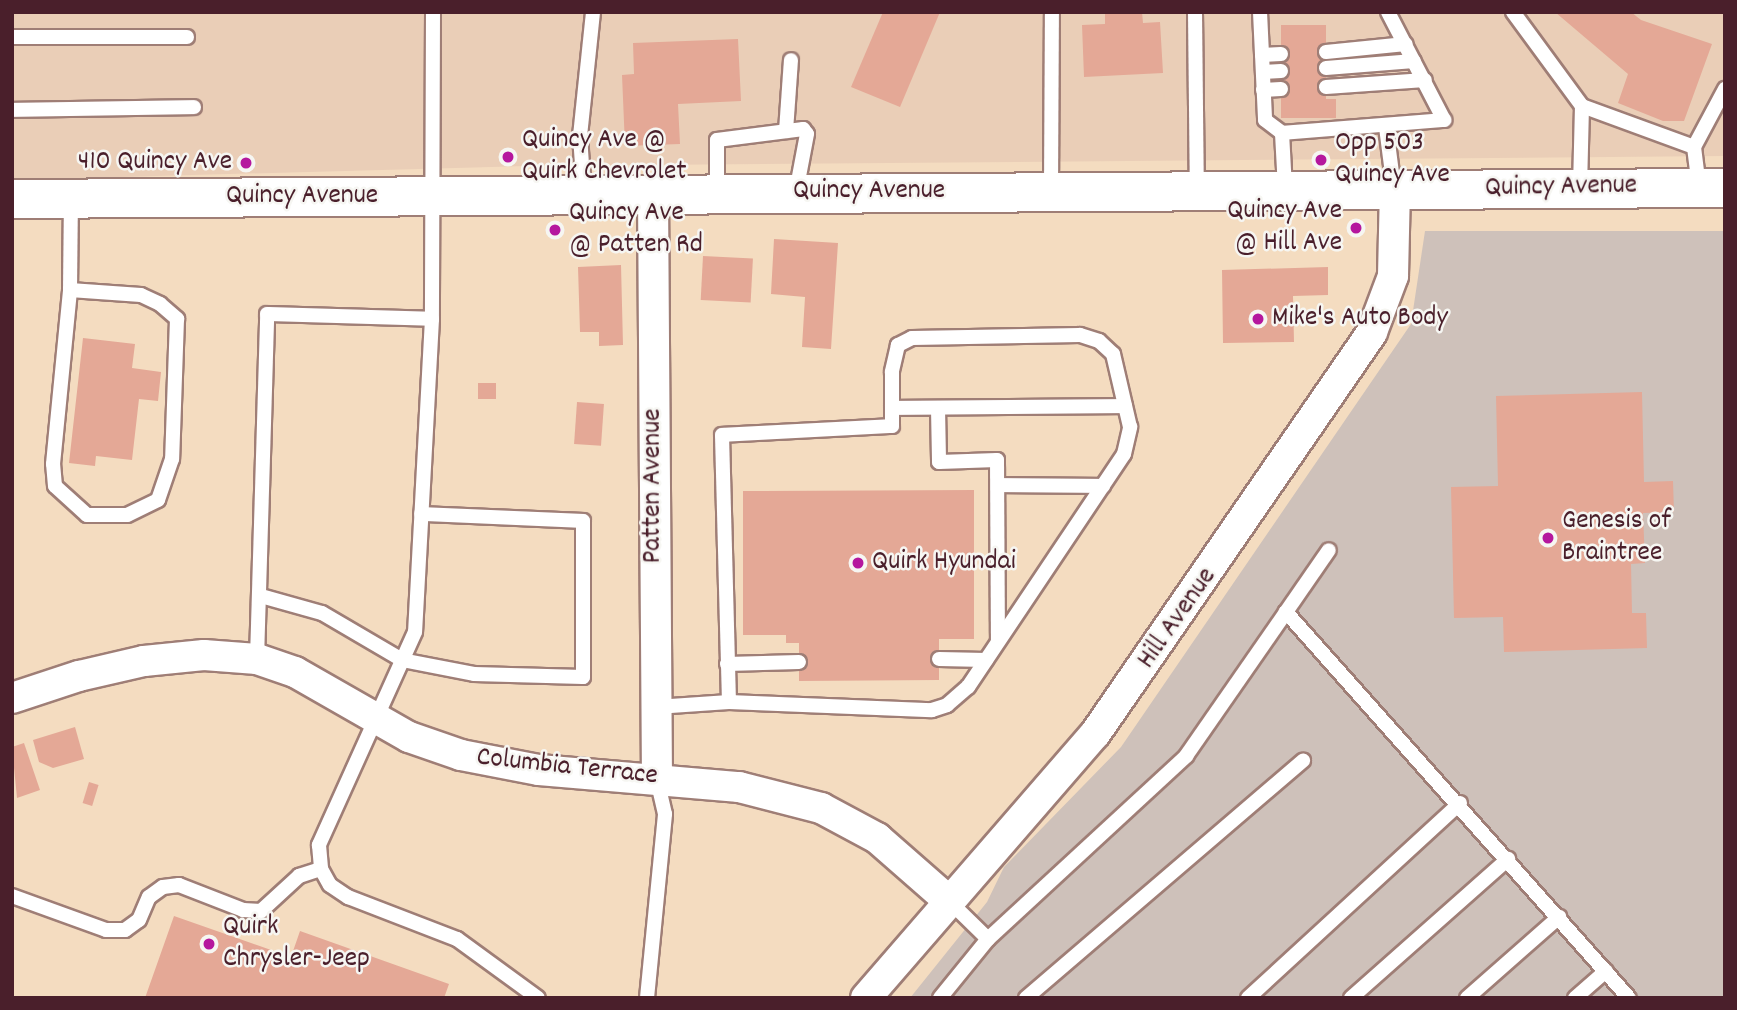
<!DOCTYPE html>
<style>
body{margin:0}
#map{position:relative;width:1737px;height:1010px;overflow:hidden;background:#f4dcc0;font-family:Dekko,sans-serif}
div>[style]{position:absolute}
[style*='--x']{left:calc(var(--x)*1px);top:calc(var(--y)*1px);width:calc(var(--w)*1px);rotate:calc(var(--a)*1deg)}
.built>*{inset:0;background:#eaceb7}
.industrial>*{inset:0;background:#cec1ba}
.building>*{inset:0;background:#e4a896;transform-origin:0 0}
.roads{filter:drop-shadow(2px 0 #9f7e76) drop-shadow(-2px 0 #9f7e76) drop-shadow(0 2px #9f7e76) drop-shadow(0 -2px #9f7e76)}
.lane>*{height:14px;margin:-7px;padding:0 7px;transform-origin:7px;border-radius:7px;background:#fff}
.street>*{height:30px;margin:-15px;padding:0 15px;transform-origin:15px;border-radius:15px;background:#fff}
.primary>*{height:38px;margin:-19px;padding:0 19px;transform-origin:19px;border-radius:19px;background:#fff}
.dots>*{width:19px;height:19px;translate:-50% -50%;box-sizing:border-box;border:4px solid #f6f6f2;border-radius:50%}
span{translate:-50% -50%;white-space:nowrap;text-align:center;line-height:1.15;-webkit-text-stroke:5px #f6f6f2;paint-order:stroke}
.poi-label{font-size:28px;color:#4a1f2b}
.left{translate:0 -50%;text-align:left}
.right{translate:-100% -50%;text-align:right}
.street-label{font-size:28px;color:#4a1f2b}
.frame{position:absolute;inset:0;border:14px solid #4a1f2b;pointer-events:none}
</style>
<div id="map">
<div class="built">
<i style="clip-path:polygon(12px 12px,1725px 12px,1725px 156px,526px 166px,12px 180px)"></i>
</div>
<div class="industrial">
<i style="clip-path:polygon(1425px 231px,1725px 231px,1725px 998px,910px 998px,987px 902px,1004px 867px,1121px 747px,1411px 324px)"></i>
</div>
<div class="building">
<i style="clip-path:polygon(883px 12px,940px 12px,900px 107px,851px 87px)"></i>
<i style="clip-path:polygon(1105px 12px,1142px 12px,1143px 23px,1160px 22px,1163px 73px,1084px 77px,1082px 25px,1105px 24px)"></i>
<i style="clip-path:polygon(1555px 12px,1631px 12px,1641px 20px,1712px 44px,1684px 121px,1663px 121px,1618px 103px,1628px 74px)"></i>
<i style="clip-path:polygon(1281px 25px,1326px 25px,1326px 99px,1336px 99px,1336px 118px,1281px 118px)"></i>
<i style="clip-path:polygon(738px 39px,741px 101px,678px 104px,680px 144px,625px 146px,622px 75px,634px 74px,633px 43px)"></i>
<i style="clip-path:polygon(774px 239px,838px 243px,831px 349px,802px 347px,805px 297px,771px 294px)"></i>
<i style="left:703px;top:256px;width:50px;height:44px;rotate:3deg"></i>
<i style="clip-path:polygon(621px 265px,623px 345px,599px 346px,599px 332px,580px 332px,578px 267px)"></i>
<i style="clip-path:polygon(1328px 267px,1328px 295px,1293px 296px,1294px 342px,1223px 343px,1222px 270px)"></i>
<i style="clip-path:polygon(83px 338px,135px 344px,132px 368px,161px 372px,158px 401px,139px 399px,132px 460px,96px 456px,95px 466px,69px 463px)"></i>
<i style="left:478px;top:383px;width:18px;height:16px"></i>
<i style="clip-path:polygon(1642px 392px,1644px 482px,1673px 481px,1674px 512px,1643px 513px,1645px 563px,1631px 564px,1632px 613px,1646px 613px,1647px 648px,1504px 652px,1503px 617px,1454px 618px,1451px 487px,1498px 486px,1496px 396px)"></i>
<i style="left:577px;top:402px;width:27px;height:42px;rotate:4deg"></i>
<i style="clip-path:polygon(974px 490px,974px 639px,939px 639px,939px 680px,799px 681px,799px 643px,786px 643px,786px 635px,743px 635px,743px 491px)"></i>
<i style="clip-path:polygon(75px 727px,84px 759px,53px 768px,39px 762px,33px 740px)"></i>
<i style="clip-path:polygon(24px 743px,40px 790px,17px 798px,12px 747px)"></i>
<i style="left:89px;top:782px;width:10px;height:22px;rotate:17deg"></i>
<i style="clip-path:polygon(174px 916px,291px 957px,300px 931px,449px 984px,444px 998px,145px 998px)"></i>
</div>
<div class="roads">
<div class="lane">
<i style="--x:433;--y:12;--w:307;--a:90.2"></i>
<i style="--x:432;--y:319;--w:313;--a:93.1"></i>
<i style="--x:415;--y:632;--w:234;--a:114.3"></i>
<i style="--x:319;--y:845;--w:24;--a:85"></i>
<i style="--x:321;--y:869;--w:18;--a:61"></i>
<i style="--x:330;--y:885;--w:22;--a:34"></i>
<i style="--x:348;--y:897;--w:117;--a:21.1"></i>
<i style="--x:457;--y:939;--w:100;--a:36.1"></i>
<i style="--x:1195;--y:12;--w:178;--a:89.4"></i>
<i style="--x:1260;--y:12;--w:108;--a:87.3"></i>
<i style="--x:1265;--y:120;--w:21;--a:37"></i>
<i style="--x:1282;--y:133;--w:163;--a:-4.6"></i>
<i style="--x:1444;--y:120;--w:122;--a:-117.4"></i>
<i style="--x:1513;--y:12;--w:117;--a:53.7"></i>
<i style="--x:1582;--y:106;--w:80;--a:91.4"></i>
<i style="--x:12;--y:37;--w:175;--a:0"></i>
<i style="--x:1326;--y:52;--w:80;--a:-5.7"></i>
<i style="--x:1262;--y:55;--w:19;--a:-3"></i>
<i style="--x:1326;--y:68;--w:88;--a:-4.5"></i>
<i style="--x:1263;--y:72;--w:18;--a:-3"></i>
<i style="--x:1326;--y:87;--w:99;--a:-4"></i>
<i style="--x:1263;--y:90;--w:18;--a:-3"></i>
<i style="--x:1582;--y:106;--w:119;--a:20.1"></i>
<i style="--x:1694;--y:147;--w:66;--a:-61.9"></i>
<i style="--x:12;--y:110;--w:182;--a:-0.9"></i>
<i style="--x:1386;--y:127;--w:63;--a:82.6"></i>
<i style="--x:786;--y:131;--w:71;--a:-86"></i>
<i style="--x:1282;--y:133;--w:55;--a:86.9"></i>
<i style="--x:1694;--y:147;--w:40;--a:82.9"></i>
<i style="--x:1051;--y:189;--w:177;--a:-89.7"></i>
<i style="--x:717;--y:192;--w:52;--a:-90"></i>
<i style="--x:717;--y:140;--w:87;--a:-7.3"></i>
<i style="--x:803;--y:129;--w:6;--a:51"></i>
<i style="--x:807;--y:134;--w:59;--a:100.7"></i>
<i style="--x:584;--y:193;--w:57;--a:-94"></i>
<i style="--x:580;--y:136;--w:125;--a:-84"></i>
<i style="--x:70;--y:290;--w:71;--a:4"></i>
<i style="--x:141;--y:295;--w:21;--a:25"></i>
<i style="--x:160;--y:304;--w:23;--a:41"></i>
<i style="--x:177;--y:319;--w:140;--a:92"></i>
<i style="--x:172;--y:459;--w:43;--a:108.9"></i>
<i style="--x:158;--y:500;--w:34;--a:154"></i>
<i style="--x:127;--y:515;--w:40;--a:180"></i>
<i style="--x:87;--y:515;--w:43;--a:-137.8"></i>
<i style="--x:55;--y:486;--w:22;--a:-95"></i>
<i style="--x:53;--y:464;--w:175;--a:-84.4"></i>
<i style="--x:70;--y:290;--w:90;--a:-89.4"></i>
<i style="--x:892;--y:408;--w:233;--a:-0.5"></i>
<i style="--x:938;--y:408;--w:54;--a:88.9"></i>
<i style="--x:939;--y:462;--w:58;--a:-2"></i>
<i style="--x:997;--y:460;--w:180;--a:89.7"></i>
<i style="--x:998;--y:485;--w:105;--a:0.5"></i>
<i style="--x:261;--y:596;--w:63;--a:15.6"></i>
<i style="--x:322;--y:613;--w:93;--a:30.4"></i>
<i style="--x:402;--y:660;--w:73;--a:11"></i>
<i style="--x:474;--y:674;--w:109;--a:1.6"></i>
<i style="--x:583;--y:677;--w:156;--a:-90"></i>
<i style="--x:583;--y:521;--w:162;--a:-177.5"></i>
<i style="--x:1286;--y:612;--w:75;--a:-55.3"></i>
<i style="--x:257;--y:659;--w:345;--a:-88.3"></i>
<i style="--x:267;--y:314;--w:165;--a:1.7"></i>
<i style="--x:939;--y:659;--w:47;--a:1.2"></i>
<i style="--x:727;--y:664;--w:72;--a:-1.6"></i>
<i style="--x:656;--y:707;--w:73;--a:-3.9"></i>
<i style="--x:729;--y:702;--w:203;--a:2.3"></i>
<i style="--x:932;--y:710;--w:16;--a:-18"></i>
<i style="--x:947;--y:705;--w:28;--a:-41"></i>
<i style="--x:968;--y:687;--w:280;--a:-56.2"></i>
<i style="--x:1124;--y:454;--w:28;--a:-77"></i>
<i style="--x:1130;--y:427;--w:75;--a:-103.1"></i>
<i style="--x:1113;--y:354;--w:19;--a:-137"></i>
<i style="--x:1099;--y:341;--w:20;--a:-162"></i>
<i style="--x:1080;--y:335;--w:168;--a:179"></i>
<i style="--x:912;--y:338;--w:16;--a:153"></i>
<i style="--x:898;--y:345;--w:28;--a:103"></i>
<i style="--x:892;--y:372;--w:54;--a:90"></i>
<i style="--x:892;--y:426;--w:170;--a:177"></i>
<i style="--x:722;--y:435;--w:267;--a:88.5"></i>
<i style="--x:12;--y:896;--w:100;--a:19.9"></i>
<i style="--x:106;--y:930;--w:19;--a:0"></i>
<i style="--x:125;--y:930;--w:17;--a:-36"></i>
<i style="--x:139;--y:920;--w:25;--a:-67"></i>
<i style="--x:149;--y:897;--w:17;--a:-36"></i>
<i style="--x:163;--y:887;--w:16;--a:-7"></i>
<i style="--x:179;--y:885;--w:69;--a:21.3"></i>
<i style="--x:243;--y:910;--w:18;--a:3"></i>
<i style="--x:261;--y:911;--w:52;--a:-42.6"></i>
<i style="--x:299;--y:876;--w:23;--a:-18"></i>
<i style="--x:988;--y:939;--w:270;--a:-42.7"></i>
<i style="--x:1186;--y:756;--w:175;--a:-55.2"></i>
<i style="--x:1286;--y:612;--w:516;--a:48.38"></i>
<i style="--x:647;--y:998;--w:185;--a:-84.4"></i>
<i style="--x:665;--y:814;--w:36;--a:-103"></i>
<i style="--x:940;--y:998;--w:76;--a:-50.9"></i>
<i style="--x:988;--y:939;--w:54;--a:-135.7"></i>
<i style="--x:1026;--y:998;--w:365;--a:-40.6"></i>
<i style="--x:1248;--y:998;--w:288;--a:-42.6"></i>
<i style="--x:1351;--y:998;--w:210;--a:-41.5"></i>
<i style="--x:1467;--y:998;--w:123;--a:-41.4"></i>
<i style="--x:1575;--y:998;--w:41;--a:-41.1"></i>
</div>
<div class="street">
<i style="--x:653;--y:194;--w:584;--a:89.61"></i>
<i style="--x:12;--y:698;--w:71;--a:-18.2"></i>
<i style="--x:79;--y:676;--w:67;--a:-13"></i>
<i style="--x:144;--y:661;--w:60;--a:-5.7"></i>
<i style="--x:204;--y:655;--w:53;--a:4.3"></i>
<i style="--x:257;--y:659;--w:40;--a:18.9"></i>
<i style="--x:295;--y:672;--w:131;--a:29.7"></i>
<i style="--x:409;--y:737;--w:55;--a:19.1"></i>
<i style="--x:461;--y:755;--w:79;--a:10.9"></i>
<i style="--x:539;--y:770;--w:201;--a:4.9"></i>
<i style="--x:739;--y:787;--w:85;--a:14.4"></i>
<i style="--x:821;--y:808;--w:64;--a:28.2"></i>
<i style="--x:877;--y:838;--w:96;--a:41.2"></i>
<i style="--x:866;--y:998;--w:349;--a:-49.1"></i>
<i style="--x:1095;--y:734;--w:488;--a:-55.4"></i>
<i style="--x:1372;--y:332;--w:60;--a:-69.4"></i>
<i style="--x:1393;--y:276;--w:85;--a:-88.7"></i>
</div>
<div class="primary">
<i style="--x:12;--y:199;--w:1713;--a:-0.37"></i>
</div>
</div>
<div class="dots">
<i style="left:508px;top:157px;background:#b5179e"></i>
<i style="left:1321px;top:160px;background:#b5179e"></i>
<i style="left:246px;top:163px;background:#b5179e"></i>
<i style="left:1356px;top:228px;background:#b5179e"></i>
<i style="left:555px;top:230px;background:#b5179e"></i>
<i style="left:1258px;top:319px;background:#b5179e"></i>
<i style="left:1548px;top:538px;background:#b5179e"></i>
<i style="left:858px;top:563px;background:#b5179e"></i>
<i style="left:209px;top:944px;background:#b5179e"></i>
</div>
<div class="poi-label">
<span class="left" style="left:522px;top:157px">Quincy Ave @<br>Quirk Chevrolet</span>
<span class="left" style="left:1335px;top:160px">Opp 503<br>Quincy Ave</span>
<span class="right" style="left:232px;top:163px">410 Quincy Ave</span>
<span class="right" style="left:1342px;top:228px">Quincy Ave<br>@ Hill Ave</span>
<span class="left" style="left:569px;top:230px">Quincy Ave<br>@ Patten Rd</span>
<span class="left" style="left:1272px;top:319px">Mike's Auto Body</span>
<span class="left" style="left:1562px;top:538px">Genesis of<br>Braintree</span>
<span class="left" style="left:872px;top:563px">Quirk Hyundai</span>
<span class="left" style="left:223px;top:944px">Quirk<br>Chrysler-Jeep</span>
</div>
<div class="street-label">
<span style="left:1561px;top:188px;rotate:-1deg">Quincy Avenue</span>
<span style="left:869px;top:192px">Quincy Avenue</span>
<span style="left:302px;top:197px">Quincy Avenue</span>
<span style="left:654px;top:486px;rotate:-90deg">Patten Avenue</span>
<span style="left:1178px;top:619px;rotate:-55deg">Hill Avenue</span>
<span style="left:567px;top:768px;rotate:6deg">Columbia Terrace</span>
</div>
<div class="frame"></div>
</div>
